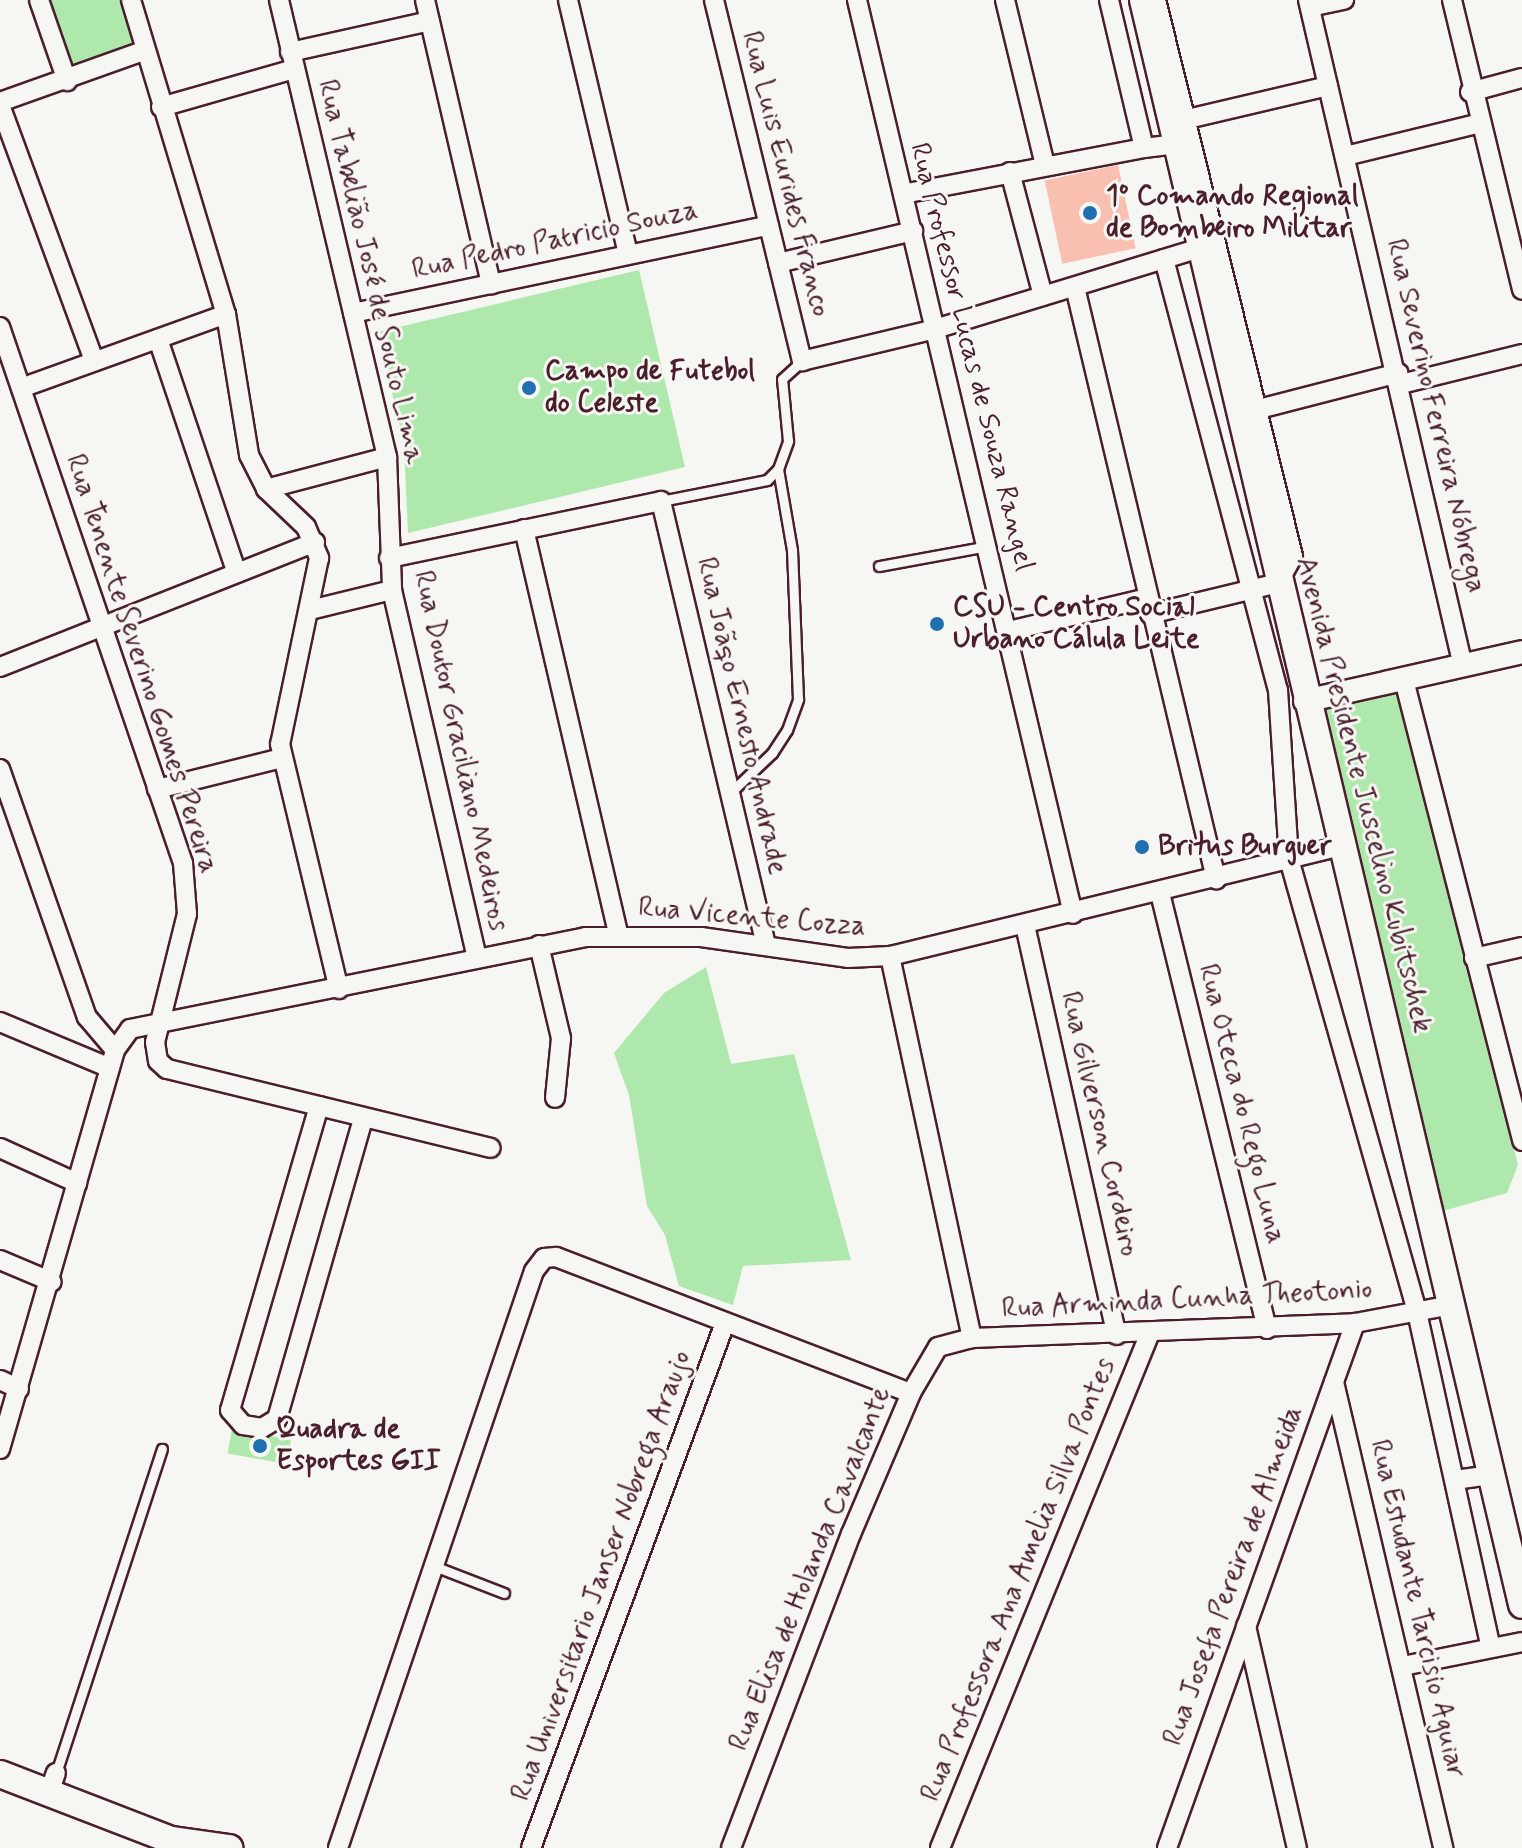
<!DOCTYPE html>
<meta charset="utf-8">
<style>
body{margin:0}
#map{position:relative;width:1522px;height:1848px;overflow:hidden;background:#f6f6f2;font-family:Mynerve,sans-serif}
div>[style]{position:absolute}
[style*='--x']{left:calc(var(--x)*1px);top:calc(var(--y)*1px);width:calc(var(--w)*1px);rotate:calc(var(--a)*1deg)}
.green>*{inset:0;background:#aee8ac;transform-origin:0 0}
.building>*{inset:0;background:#f9c0b1;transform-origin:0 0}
.roads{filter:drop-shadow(2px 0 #4a1f2b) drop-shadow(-2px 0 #4a1f2b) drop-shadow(0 2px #4a1f2b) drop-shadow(0 -2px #4a1f2b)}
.service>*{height:9px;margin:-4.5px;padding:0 4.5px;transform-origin:4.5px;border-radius:4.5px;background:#f6f6f2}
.minor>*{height:18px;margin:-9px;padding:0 9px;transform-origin:9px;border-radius:9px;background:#f6f6f2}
.tertiary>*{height:22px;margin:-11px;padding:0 11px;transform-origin:11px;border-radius:11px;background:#f6f6f2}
.secondary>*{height:26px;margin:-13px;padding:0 13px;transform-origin:13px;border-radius:13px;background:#f6f6f2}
.dots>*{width:22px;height:22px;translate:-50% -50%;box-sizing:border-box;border:4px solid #f6f6f2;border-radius:50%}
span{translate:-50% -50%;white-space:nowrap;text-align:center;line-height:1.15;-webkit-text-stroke:6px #f6f6f2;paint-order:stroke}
.street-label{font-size:28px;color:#4a1f2b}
.poi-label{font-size:28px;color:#4a1f2b;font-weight:700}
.left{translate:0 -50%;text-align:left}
</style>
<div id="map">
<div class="green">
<i style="clip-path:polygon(48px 0,123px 0,133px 43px,71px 66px)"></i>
<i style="clip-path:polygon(639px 270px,685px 467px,408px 533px,404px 444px,378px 332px)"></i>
<i style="clip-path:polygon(1397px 687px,1518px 1165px,1507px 1193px,1439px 1212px,1320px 709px)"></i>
<i style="clip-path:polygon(706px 967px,731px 1064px,794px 1054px,851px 1260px,743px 1266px,733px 1305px,679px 1286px,665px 1235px,647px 1206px,629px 1095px,614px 1053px,664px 993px)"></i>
<i style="left:232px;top:1429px;width:60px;height:25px;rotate:10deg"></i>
</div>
<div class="building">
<i style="left:1118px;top:165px;width:85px;height:75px;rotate:78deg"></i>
</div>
<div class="roads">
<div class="service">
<i style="--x:661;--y:501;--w:108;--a:-11.2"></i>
<i style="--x:767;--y:480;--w:16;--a:-45"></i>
<i style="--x:778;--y:469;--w:30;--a:-70"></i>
<i style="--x:788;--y:441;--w:62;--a:-95.5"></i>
<i style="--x:782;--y:379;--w:27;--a:-42"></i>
<i style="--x:879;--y:566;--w:111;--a:-10.4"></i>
<i style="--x:731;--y:792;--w:57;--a:-43.6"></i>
<i style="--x:772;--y:753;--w:27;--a:-57"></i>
<i style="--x:787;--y:730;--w:33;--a:-70"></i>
<i style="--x:798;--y:699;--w:149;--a:-92.3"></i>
<i style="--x:792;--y:550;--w:82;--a:-99.8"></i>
<i style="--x:434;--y:1566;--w:75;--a:21.1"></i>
<i style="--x:56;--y:1773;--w:341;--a:-71.9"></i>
</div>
<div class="minor">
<i style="--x:39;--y:0;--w:86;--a:70.9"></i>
<i style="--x:131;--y:0;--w:328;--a:73.2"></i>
<i style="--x:226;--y:314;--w:143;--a:80.7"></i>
<i style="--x:249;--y:455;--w:38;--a:63"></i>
<i style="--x:266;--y:489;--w:55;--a:43.5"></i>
<i style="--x:306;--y:527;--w:34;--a:67"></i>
<i style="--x:319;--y:558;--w:190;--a:101.8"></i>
<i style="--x:280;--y:744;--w:252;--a:76.5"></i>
<i style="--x:279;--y:0;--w:470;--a:76.7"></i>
<i style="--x:387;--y:457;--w:133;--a:87.8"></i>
<i style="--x:392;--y:590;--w:377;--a:77"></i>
<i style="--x:425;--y:0;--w:292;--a:76.9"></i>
<i style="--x:568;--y:0;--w:261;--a:76.7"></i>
<i style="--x:714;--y:0;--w:372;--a:76.3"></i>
<i style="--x:802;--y:361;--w:137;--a:-13.5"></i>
<i style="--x:935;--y:329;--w:277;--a:-17"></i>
<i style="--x:857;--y:0;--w:939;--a:76.7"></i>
<i style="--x:1005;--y:0;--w:170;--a:76.4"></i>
<i style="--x:1109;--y:0;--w:152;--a:76.7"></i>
<i style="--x:1144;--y:148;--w:31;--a:-7"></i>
<i style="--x:1308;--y:0;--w:684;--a:76.9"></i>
<i style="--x:1452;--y:0;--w:298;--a:76.4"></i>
<i style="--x:1310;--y:7;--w:35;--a:-12"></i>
<i style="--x:290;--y:52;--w:143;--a:-12.5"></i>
<i style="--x:1470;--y:92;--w:54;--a:-15.1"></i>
<i style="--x:0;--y:102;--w:152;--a:-19.6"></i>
<i style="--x:0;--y:105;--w:273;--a:69.8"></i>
<i style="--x:161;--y:107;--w:138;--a:-15.9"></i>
<i style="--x:1175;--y:122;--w:157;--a:-13.2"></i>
<i style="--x:1345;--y:156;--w:139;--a:-13.7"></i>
<i style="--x:1010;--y:172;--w:128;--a:75.1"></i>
<i style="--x:903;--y:194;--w:245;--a:-10.8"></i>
<i style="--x:1164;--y:259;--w:446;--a:75.2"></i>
<i style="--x:1278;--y:690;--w:169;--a:86.3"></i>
<i style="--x:1289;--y:859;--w:471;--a:74.2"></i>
<i style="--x:1417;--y:1312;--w:344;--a:77.6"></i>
<i style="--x:778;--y:263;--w:139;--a:-13.3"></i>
<i style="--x:1075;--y:287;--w:609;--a:76.6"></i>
<i style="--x:353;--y:313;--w:425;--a:-11.9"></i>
<i style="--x:0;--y:327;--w:566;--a:71.15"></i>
<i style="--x:183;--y:863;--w:51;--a:85.5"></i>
<i style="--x:187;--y:914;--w:132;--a:104"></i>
<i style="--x:155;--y:1042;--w:19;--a:81"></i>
<i style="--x:158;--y:1061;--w:12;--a:42"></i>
<i style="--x:167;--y:1069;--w:333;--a:13.7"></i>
<i style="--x:158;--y:339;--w:245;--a:71.4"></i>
<i style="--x:1401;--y:384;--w:125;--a:-13.9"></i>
<i style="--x:21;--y:388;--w:218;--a:-19.8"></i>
<i style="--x:1259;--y:409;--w:144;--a:-14.5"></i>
<i style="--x:266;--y:489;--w:125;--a:-14.8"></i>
<i style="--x:524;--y:529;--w:418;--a:76.9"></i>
<i style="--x:389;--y:558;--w:278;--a:-11.8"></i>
<i style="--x:661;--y:501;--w:455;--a:76.7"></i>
<i style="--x:310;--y:610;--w:84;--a:-13.7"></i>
<i style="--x:1150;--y:614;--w:132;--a:-13.6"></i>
<i style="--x:1278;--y:583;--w:31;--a:-61"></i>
<i style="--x:1293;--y:556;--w:573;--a:-103.84"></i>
<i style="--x:1009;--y:631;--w:142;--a:-13.4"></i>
<i style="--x:0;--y:667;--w:339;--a:-21.6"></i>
<i style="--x:1404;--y:680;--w:476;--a:75.6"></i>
<i style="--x:0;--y:769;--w:263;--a:70.7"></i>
<i style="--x:87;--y:1017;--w:43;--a:49.7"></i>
<i style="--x:157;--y:789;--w:129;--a:-13.9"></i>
<i style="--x:1160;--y:893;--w:449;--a:76.2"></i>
<i style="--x:1025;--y:925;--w:420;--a:77.4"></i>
<i style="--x:539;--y:945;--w:96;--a:76.7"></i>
<i style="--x:561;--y:1038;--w:60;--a:95.7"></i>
<i style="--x:890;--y:956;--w:391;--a:77.9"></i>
<i style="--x:1474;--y:958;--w:49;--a:-12.9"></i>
<i style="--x:0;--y:1022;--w:119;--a:22.7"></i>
<i style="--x:319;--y:1106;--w:317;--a:106.3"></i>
<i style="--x:230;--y:1410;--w:20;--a:49"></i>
<i style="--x:243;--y:1425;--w:19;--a:9"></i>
<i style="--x:262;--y:1428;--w:17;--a:-31"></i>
<i style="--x:277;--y:1419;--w:312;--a:-74"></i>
<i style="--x:0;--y:1148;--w:85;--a:24.4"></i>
<i style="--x:0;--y:1260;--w:56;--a:22.9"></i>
<i style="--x:0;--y:1380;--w:21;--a:25"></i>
<i style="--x:1334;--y:1382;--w:479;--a:76.8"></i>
<i style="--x:0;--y:1449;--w:415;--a:-73.9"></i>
<i style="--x:115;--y:1050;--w:26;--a:-54"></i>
<i style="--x:130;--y:1029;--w:464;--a:-11.4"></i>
<i style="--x:585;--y:937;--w:116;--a:0"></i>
<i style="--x:701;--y:937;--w:148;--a:8.1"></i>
<i style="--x:848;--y:958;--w:42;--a:-2.7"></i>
<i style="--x:890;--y:956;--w:467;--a:-13.7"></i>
<i style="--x:1455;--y:1480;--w:35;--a:-8"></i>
<i style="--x:1246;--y:1626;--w:228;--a:77.1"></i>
<i style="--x:1403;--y:1666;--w:121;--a:-11.4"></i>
<i style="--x:50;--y:1790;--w:18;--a:-71"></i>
<i style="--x:338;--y:1848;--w:609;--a:-71.24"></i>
<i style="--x:534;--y:1271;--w:16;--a:-52"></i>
<i style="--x:544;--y:1258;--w:12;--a:-5"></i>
<i style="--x:556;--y:1257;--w:380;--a:21"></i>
<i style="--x:531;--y:1848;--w:560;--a:-69.72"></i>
<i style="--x:731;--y:1848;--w:336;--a:-69.1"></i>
<i style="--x:851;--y:1534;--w:153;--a:-66.9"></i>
<i style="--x:911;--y:1393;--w:53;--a:-59.6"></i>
<i style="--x:938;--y:1347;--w:35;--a:-15"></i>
<i style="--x:972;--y:1338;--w:383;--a:-2.2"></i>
<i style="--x:1355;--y:1323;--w:99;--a:-10.5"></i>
<i style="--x:940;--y:1848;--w:556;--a:-67.82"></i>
<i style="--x:1167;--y:1848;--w:558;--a:-70.3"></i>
</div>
<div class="tertiary">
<i style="--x:1305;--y:701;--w:222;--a:-12.7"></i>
</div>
<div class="secondary">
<i style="--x:1143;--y:0;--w:1649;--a:76.71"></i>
<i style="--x:0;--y:1774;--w:183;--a:21.1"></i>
<i style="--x:171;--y:1840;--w:59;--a:7.9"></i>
</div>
</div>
<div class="dots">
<i style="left:1090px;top:213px;background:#1f6fb2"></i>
<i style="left:529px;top:388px;background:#1f6fb2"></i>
<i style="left:937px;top:624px;background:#1f6fb2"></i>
<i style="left:1142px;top:847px;background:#1f6fb2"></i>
<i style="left:260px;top:1446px;background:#1f6fb2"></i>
</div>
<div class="street-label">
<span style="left:785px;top:174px;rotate:76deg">Rua Luis Eurides Franco</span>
<span style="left:555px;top:241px;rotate:-12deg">Rua Pedro Patricio Souza</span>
<span style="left:370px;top:272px;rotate:77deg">Rua Tabelião José de Souto Lima</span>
<span style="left:971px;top:357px;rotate:76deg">Rua Professor Lucas de Souza Rangel</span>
<span style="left:1435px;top:416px;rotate:77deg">Rua Severino Ferreira Nóbrega</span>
<span style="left:141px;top:664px;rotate:72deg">Rua Tenente Severino Gomes Pereira</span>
<span style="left:741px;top:716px;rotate:77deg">Rua Joãqo Ernesto Andrade</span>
<span style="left:460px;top:751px;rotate:78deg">Rua Doutor Graciliano Medeiros</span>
<span style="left:1363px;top:795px;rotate:76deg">Avenida Presidente Juscelino Kubitschek</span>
<span style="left:752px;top:918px;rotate:5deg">Rua Vicente Cozza</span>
<span style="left:1241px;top:1104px;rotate:76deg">Rua Oteca do Rego Luna</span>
<span style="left:1099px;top:1124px;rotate:77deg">Rua Gilverson Cordeiro</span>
<span style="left:1187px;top:1300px;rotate:-3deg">Rua Arminda Cunha Theotonio</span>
<span style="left:811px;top:1569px;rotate:-68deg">Rua Elisa de Holanda Cavalcante</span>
<span style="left:602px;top:1576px;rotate:-70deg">Rua Universitario Janser Nobrega Araujo</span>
<span style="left:1234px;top:1576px;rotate:-70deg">Rua Josefa Pereira de Almeida</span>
<span style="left:1019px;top:1580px;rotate:-68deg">Rua Professora Ana Amelia Silva Pontes</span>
<span style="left:1417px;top:1609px;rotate:77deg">Rua Estudante Tarcisio Aguiar</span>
</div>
<div class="poi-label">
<span class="left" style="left:1106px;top:213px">1º Comando Regional<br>de Bombeiro Militar</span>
<span class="left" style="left:545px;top:388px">Campo de Futebol<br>do Celeste</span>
<span class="left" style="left:953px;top:624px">CSU - Centro Social<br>Urbano Cálula Leite</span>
<span class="left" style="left:1158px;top:847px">Britus Burguer</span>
<span class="left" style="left:276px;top:1446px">Quadra de<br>Esportes GII</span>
</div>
</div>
